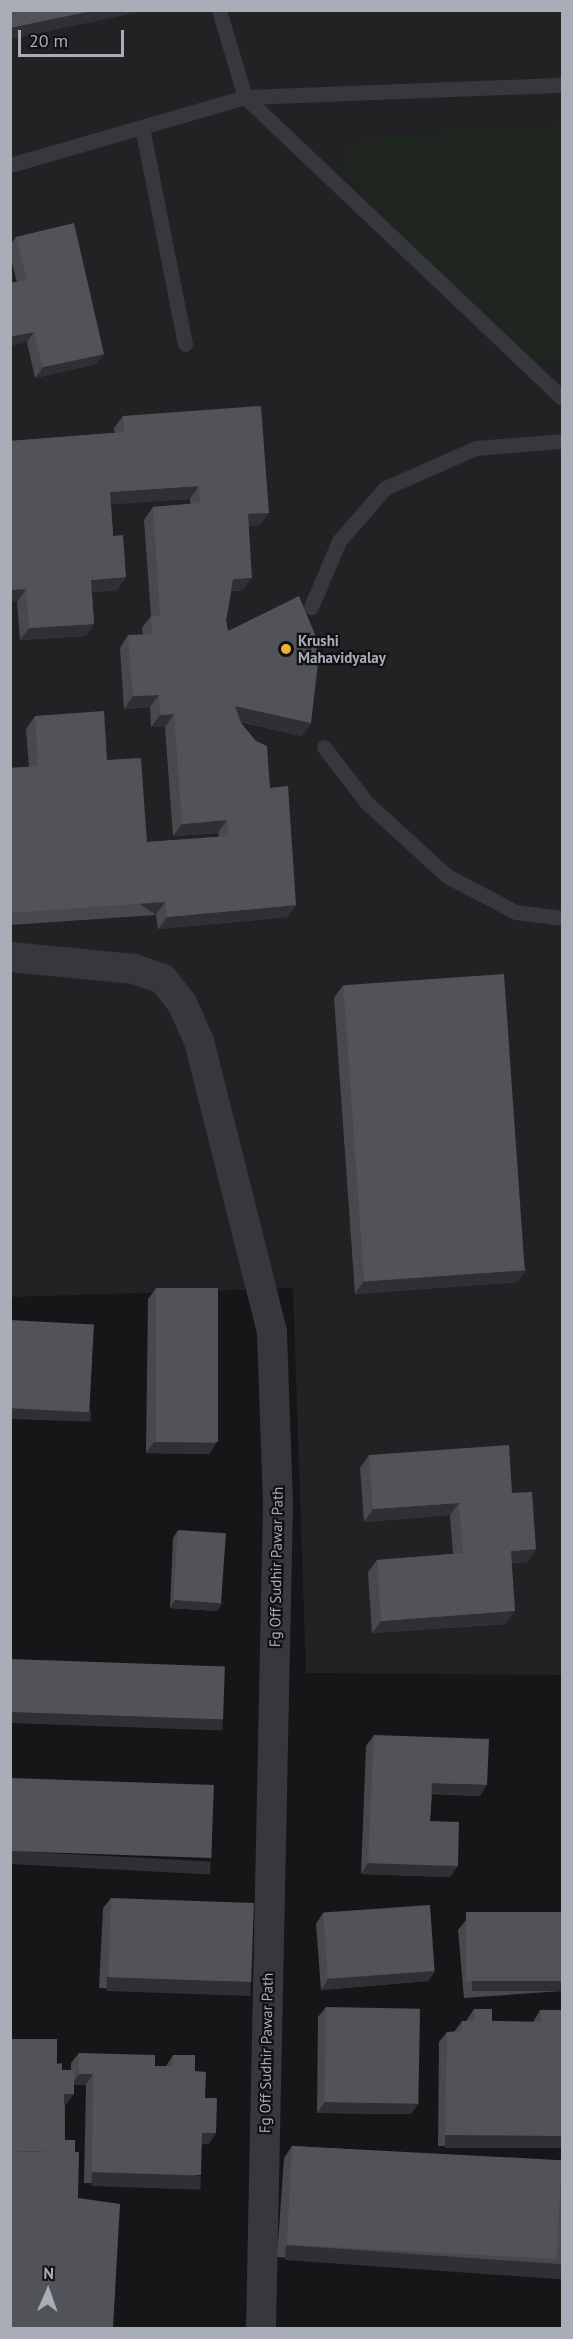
<!DOCTYPE html>
<style>
body{margin:0}
#map{position:relative;width:573px;height:2339px;overflow:hidden;background:#161618;font-family:"PT Sans",sans-serif}
div>[style]{position:absolute}
[style*='--x']{left:calc(var(--x)*1px);top:calc(var(--y)*1px);width:calc(var(--w)*1px);rotate:calc(var(--a)*1deg)}
.built>*{inset:0;background:#222225}
.green>*{inset:0;background:#1e261f}
.lane>*{height:15px;margin:-7.5px;padding:0 7.5px;transform-origin:7.5px;border-radius:7.5px;background:#37383d}
.street>*{height:30px;margin:-15px;padding:0 15px;transform-origin:15px;border-radius:15px;background:#37383d}
.wall>*{inset:0;background:#47494d}
.shaded-wall>*{inset:0;background:#2f3033;transform-origin:0 0}
.building>*{inset:0;background:#525359;transform-origin:0 0}
.dots>*{width:16px;height:16px;translate:-50% -50%;box-sizing:border-box;border:3px solid #111113;border-radius:50%}
span{translate:-50% -50%;white-space:nowrap;text-align:center;line-height:1.15;-webkit-text-stroke:4.5px #111113;paint-order:stroke}
.poi-label{font-size:15px;color:#a8adb8;font-weight:700}
.left{translate:0 -50%;text-align:left}
.street-label{font-size:15px;color:#a8adb8}
.frame{position:absolute;inset:0;border:12px solid #a8adb8;pointer-events:none}
.north{position:absolute;left:18px;top:2261px;width:60px;height:60px;-webkit-text-stroke:4px #111113;paint-order:stroke;rotate:2deg;font-size:16px;font-weight:700;line-height:24px;text-align:center;color:#a8adb8}
.north::after{content:'';display:block;margin:auto;width:21px;height:27px;background:#a8adb8;clip-path:polygon(50% 0,100% 100%,50% 72%,0 100%)}
.scale{position:absolute;left:18px;top:30px;width:106px;height:27px;box-sizing:border-box;border:3px solid #a8adb8;border-top:0;padding-left:8px;font-size:18px;line-height:21px;white-space:nowrap;color:#a8adb8;-webkit-text-stroke:4px #111113;paint-order:stroke}
</style>
<div id="map">
<div class="built">
<i style="clip-path:polygon(10px 11px,562px 11px,562px 1675px,306px 1673px,293px 1288px,11px 1297px)"></i>
</div>
<div class="green">
<i style="clip-path:polygon(562px 123px,562px 364px,532px 362px,505px 342px,349px 179px,342px 162px,346px 146px,366px 138px)"></i>
</div>
<div class="lane">
<i style="--x:219;--y:10;--w:91;--a:73.4"></i>
<i style="--x:245;--y:97;--w:437;--a:43.5"></i>
<i style="--x:142;--y:127;--w:221;--a:78.8"></i>
<i style="--x:10;--y:165;--w:245;--a:-16.1"></i>
<i style="--x:245;--y:97;--w:317;--a:-2.2"></i>
<i style="--x:311;--y:607;--w:72;--a:-67"></i>
<i style="--x:339;--y:541;--w:70;--a:-49"></i>
<i style="--x:385;--y:488;--w:99;--a:-23.7"></i>
<i style="--x:476;--y:448;--w:86;--a:-4.7"></i>
<i style="--x:324;--y:747;--w:71;--a:52.5"></i>
<i style="--x:367;--y:803;--w:108;--a:42.4"></i>
<i style="--x:447;--y:876;--w:78;--a:27.6"></i>
<i style="--x:516;--y:912;--w:46;--a:7.4"></i>
</div>
<div class="street">
<i style="--x:10;--y:957;--w:125;--a:5.5"></i>
<i style="--x:134;--y:969;--w:31;--a:19"></i>
<i style="--x:163;--y:979;--w:31;--a:52"></i>
<i style="--x:182;--y:1003;--w:42;--a:65.9"></i>
<i style="--x:199;--y:1041;--w:300;--a:75.9"></i>
<i style="--x:272;--y:1332;--w:170;--a:88"></i>
<i style="--x:278;--y:1502;--w:826;--a:91.18"></i>
</div>
<div class="wall">
<i style="clip-path:polygon(16px 237px,104px 354px,96px 364px,35px 378px,27px 342px,17px 282px,10px 255px,10px 245px)"></i>
<i style="clip-path:polygon(123px 416px,260px 525px,248px 526px,243px 590px,231px 591px,226px 621px,228px 631px,311px 723px,302px 736px,241px 722px,270px 788px,296px 905px,287px 917px,158px 929px,156px 915px,10px 925px,10px 768px,29px 767px,26px 729px,35px 716px,107px 760px,147px 842px,219px 837px,218px 833px,173px 836px,165px 727px,151px 727px,150px 707px,124px 709px,120px 648px,128px 635px,143px 635px,142px 628px,151px 616px,144px 520px,153px 507px,190px 504px,190px 499px,111px 504px,113px 536px,126px 577px,117px 590px,92px 592px,94px 624px,85px 636px,20px 640px,17px 602px,10px 602px,10px 441px,115px 433px,114px 428px)"></i>
<i style="clip-path:polygon(343px 985px,526px 1270px,517px 1282px,355px 1294px,334px 998px)"></i>
<i style="clip-path:polygon(156px 1288px,216px 1443px,209px 1454px,146px 1453px,148px 1299px)"></i>
<i style="clip-path:polygon(369px 1455px,512px 1493px,536px 1549px,527px 1562px,512px 1563px,506px 1624px,372px 1633px,368px 1572px,377px 1560px,453px 1554px,450px 1515px,364px 1522px,360px 1468px)"></i>
<i style="clip-path:polygon(178px 1530px,217px 1611px,170px 1608px,173px 1538px)"></i>
<i style="clip-path:polygon(374px 1735px,480px 1796px,432px 1794px,430px 1821px,450px 1877px,361px 1874px,366px 1746px)"></i>
<i style="clip-path:polygon(111px 1898px,243px 1994px,99px 1988px,103px 1908px)"></i>
<i style="clip-path:polygon(562px 1912px,562px 1991px,464px 1998px,458px 1930px,466px 1920px)"></i>
<i style="clip-path:polygon(323px 1913px,435px 1971px,428px 1981px,321px 1990px,316px 1924px)"></i>
<i style="clip-path:polygon(326px 2007px,411px 2114px,317px 2113px,318px 2017px)"></i>
<i style="clip-path:polygon(474px 2009px,492px 2021px,533px 2022px,540px 2010px,562px 2136px,555px 2147px,438px 2146px,439px 2042px,447px 2032px,454px 2032px,462px 2021px,466px 2021px)"></i>
<i style="clip-path:polygon(79px 2053px,155px 2066px,166px 2066px,173px 2055px,195px 2071px,205px 2098px,209px 2144px,202px 2144px,194px 2186px,84px 2183px,86px 2085px,74px 2085px,66px 2105px,65px 2105px,65px 2140px,78px 2198px,10px 2328px,57px 2064px,62px 2070px,71px 2070px,71px 2063px)"></i>
<i style="clip-path:polygon(292px 2146px,562px 2162px,562px 2275px,277px 2257px,284px 2158px)"></i>
</div>
<div class="shaded-wall">
<i style="clip-path:polygon(97px 10px,142px 10px,141px 12px,10px 39px,10px 28px)"></i>
<i style="clip-path:polygon(34px 332px,27px 342px,10px 346px,10px 337px)"></i>
<i style="clip-path:polygon(104px 354px,96px 364px,35px 378px,43px 367px)"></i>
<i style="clip-path:polygon(199px 486px,190px 499px,101px 505px,110px 492px)"></i>
<i style="clip-path:polygon(269px 513px,260px 525px,239px 527px,248px 514px)"></i>
<i style="clip-path:polygon(126px 577px,117px 590px,82px 593px,91px 580px)"></i>
<i style="clip-path:polygon(252px 578px,243px 590px,224px 591px,233px 579px)"></i>
<i style="clip-path:polygon(26px 589px,17px 602px,10px 602px,10px 590px)"></i>
<i style="clip-path:polygon(94px 624px,85px 636px,20px 640px,29px 628px)"></i>
<i style="clip-path:polygon(159px 695px,150px 707px,124px 709px,133px 696px)"></i>
<i style="clip-path:polygon(235px 706px,311px 723px,302px 736px,226px 718px)"></i>
<i style="clip-path:polygon(174px 714px,165px 727px,151px 727px,160px 715px)"></i>
<i style="clip-path:polygon(227px 820px,218px 833px,173px 836px,182px 824px)"></i>
<i style="left:165px;top:902px;width:16px;height:155px;rotate:125deg"></i>
<i style="clip-path:polygon(296px 905px,287px 917px,158px 929px,167px 917px)"></i>
<i style="clip-path:polygon(526px 1270px,517px 1282px,355px 1294px,364px 1281px)"></i>
<i style="left:10px;top:1408px;width:81px;height:11px;rotate:2deg"></i>
<i style="clip-path:polygon(154px 1442px,216px 1443px,209px 1454px,146px 1453px)"></i>
<i style="clip-path:polygon(459px 1503px,450px 1515px,364px 1522px,373px 1509px)"></i>
<i style="clip-path:polygon(536px 1549px,527px 1562px,502px 1564px,511px 1551px)"></i>
<i style="clip-path:polygon(175px 1600px,223px 1602px,217px 1611px,170px 1608px)"></i>
<i style="clip-path:polygon(515px 1611px,506px 1624px,372px 1633px,381px 1621px)"></i>
<i style="left:10px;top:1712px;width:213px;height:11px;rotate:2deg"></i>
<i style="clip-path:polygon(432px 1783px,487px 1785px,480px 1796px,425px 1793px)"></i>
<i style="left:10px;top:1851px;width:201px;height:13px;rotate:3deg"></i>
<i style="clip-path:polygon(368px 1863px,458px 1866px,450px 1877px,361px 1874px)"></i>
<i style="clip-path:polygon(435px 1971px,428px 1981px,321px 1990px,328px 1979px)"></i>
<i style="left:107px;top:1977px;width:144px;height:14px;rotate:2deg"></i>
<i style="left:562px;top:1981px;width:10px;height:90px;rotate:90deg"></i>
<i style="clip-path:polygon(79px 2074px,93px 2074px,86px 2085px,71px 2085px)"></i>
<i style="clip-path:polygon(64px 2094px,74px 2094px,66px 2105px,57px 2105px)"></i>
<i style="clip-path:polygon(325px 2102px,419px 2103px,411px 2114px,317px 2113px)"></i>
<i style="clip-path:polygon(202px 2133px,216px 2133px,209px 2144px,195px 2144px)"></i>
<i style="left:445px;top:2135px;width:117px;height:13px"></i>
<i style="left:92px;top:2172px;width:109px;height:14px;rotate:2deg"></i>
<i style="left:286px;top:2245px;width:277px;height:15px;rotate:4deg"></i>
</div>
<div class="building">
<i style="clip-path:polygon(10px 10px,97px 10px,10px 28px)"></i>
<i style="clip-path:polygon(74px 223px,104px 354px,43px 367px,34px 332px,10px 337px,10px 283px,27px 280px,16px 237px)"></i>
<i style="clip-path:polygon(261px 406px,269px 513px,248px 514px,252px 578px,233px 579px,226px 621px,228px 631px,299px 596px,316px 637px,318px 663px,311px 723px,235px 706px,241px 723px,256px 741px,267px 746px,270px 788px,288px 786px,296px 905px,167px 917px,165px 902px,10px 913px,10px 768px,38px 766px,35px 716px,104px 711px,107px 760px,141px 758px,147px 842px,228px 836px,227px 820px,182px 824px,174px 714px,160px 715px,159px 695px,133px 696px,128px 635px,153px 634px,151px 616px,160px 615px,153px 507px,200px 503px,199px 486px,110px 492px,113px 536px,123px 535px,126px 577px,91px 580px,94px 624px,29px 628px,26px 589px,10px 590px,10px 441px,124px 432px,123px 416px)"></i>
<i style="left:504px;top:974px;width:297px;height:161px;rotate:86deg"></i>
<i style="left:156px;top:1288px;width:62px;height:154px"></i>
<i style="left:10px;top:1320px;width:84px;height:88px;rotate:3deg"></i>
<i style="clip-path:polygon(509px 1445px,512px 1493px,532px 1492px,536px 1549px,511px 1551px,515px 1611px,381px 1621px,377px 1560px,463px 1553px,459px 1503px,373px 1509px,369px 1455px)"></i>
<i style="left:178px;top:1530px;width:48px;height:70px;rotate:4deg"></i>
<i style="left:10px;top:1659px;width:215px;height:53px;rotate:2deg"></i>
<i style="clip-path:polygon(374px 1735px,489px 1739px,487px 1785px,432px 1783px,430px 1821px,459px 1822px,458px 1866px,368px 1863px)"></i>
<i style="left:10px;top:1778px;width:204px;height:73px;rotate:2deg"></i>
<i style="left:111px;top:1898px;width:143px;height:79px;rotate:2deg"></i>
<i style="left:430px;top:1905px;width:66px;height:107px;rotate:86deg"></i>
<i style="left:562px;top:1912px;width:69px;height:96px;rotate:90deg"></i>
<i style="left:326px;top:2007px;width:94px;height:95px;rotate:1deg"></i>
<i style="clip-path:polygon(474px 2009px,492px 2009px,492px 2021px,541px 2022px,540px 2010px,562px 2010px,562px 2136px,445px 2135px,447px 2032px,462px 2031px,462px 2021px,474px 2021px)"></i>
<i style="clip-path:polygon(10px 2039px,57px 2039px,57px 2064px,62px 2063px,62px 2070px,74px 2070px,74px 2094px,64px 2094px,65px 2140px,75px 2140px,75px 2152px,10px 2151px)"></i>
<i style="clip-path:polygon(79px 2053px,155px 2055px,155px 2066px,173px 2066px,173px 2055px,195px 2055px,195px 2071px,206px 2072px,205px 2098px,217px 2098px,216px 2133px,202px 2133px,201px 2175px,92px 2172px,93px 2074px,79px 2074px)"></i>
<i style="left:292px;top:2146px;width:270px;height:99px;rotate:3deg"></i>
<i style="clip-path:polygon(10px 2151px,79px 2152px,78px 2198px,120px 2204px,113px 2328px,10px 2328px)"></i>
</div>
<div class="dots">
<i style="left:286px;top:649px;background:#f2b134"></i>
</div>
<div class="poi-label">
<span class="left" style="left:298px;top:649px">Krushi<br>Mahavidyalay</span>
</div>
<div class="street-label">
<span style="left:276px;top:1567px;rotate:-89deg">Fg Off Sudhir Pawar Path</span>
<span style="left:266px;top:2053px;rotate:-89deg">Fg Off Sudhir Pawar Path</span>
</div>
<div class="frame"></div>
<div class="north">N</div>
<div class="scale">20 m</div>
</div>
